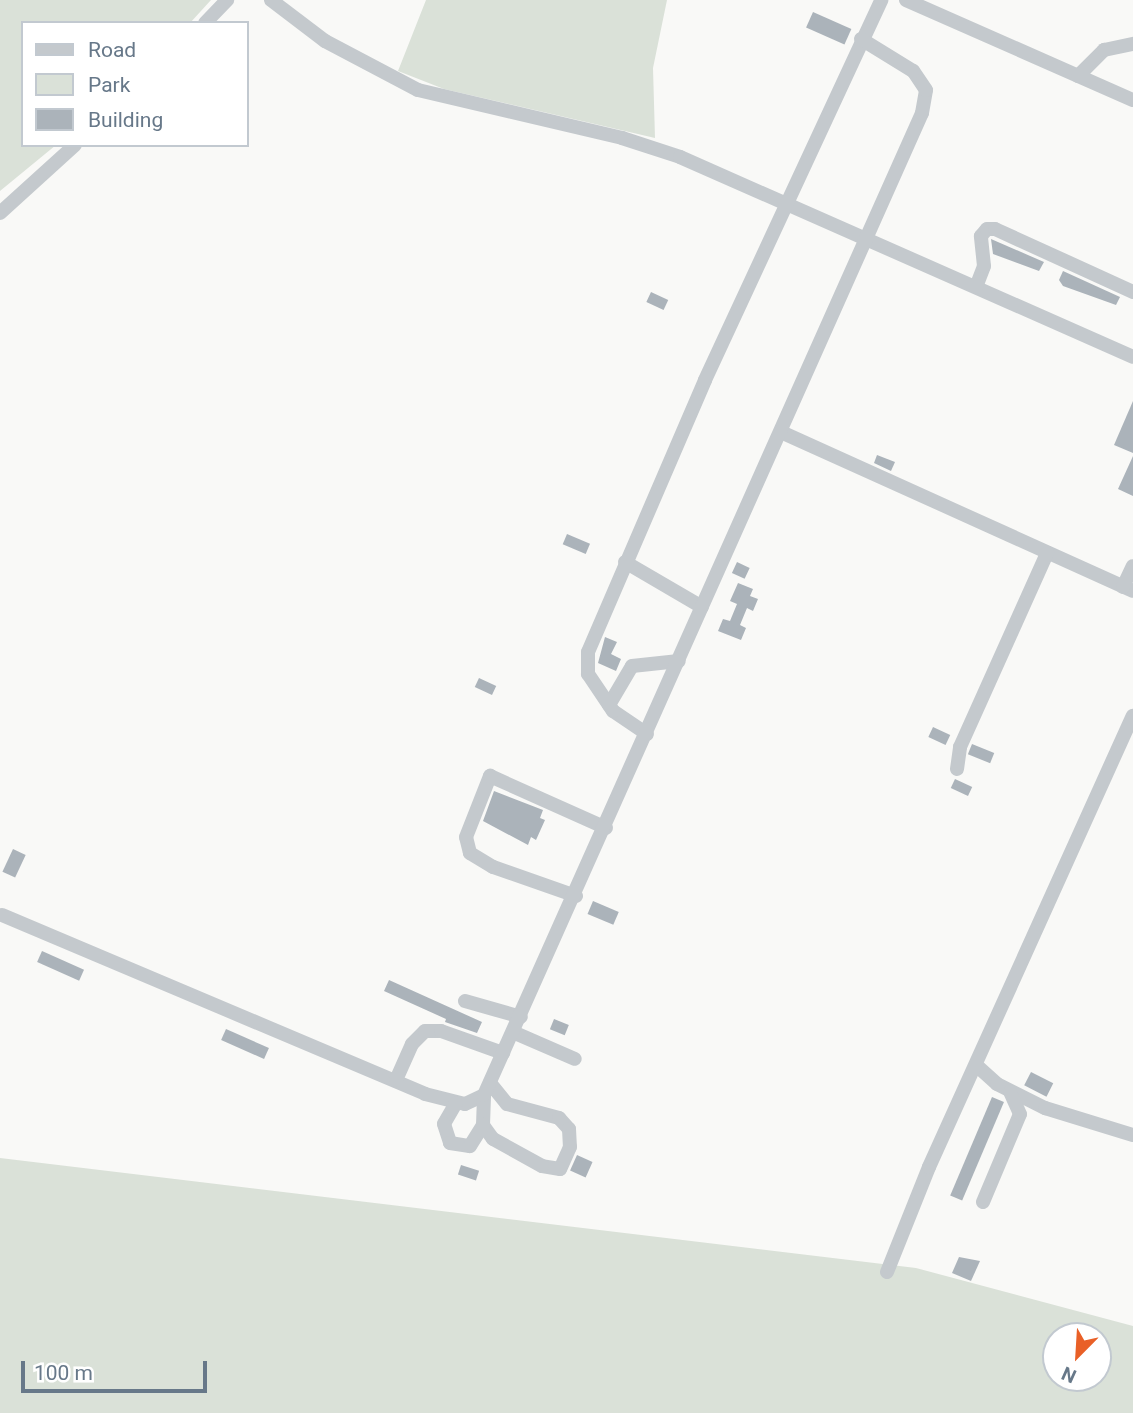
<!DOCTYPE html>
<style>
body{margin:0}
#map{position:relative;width:1133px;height:1413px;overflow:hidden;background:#f9f9f7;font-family:Roboto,sans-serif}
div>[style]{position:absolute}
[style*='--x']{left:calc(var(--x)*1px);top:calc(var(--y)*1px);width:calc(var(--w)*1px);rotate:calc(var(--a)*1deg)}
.green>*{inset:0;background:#dae1d8}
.building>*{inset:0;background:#abb3ba;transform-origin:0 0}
.minor>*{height:14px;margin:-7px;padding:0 7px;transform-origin:7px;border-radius:7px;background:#c4c9cd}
span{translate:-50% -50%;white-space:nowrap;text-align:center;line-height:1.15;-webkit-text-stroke:7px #fff;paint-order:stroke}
.legend{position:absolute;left:21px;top:21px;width:228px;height:126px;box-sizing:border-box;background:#fff;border:2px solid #c2c9d0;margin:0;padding:9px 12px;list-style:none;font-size:21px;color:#677889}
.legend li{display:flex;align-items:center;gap:14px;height:35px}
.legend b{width:35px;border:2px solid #c2c9d0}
.north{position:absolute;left:1042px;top:1322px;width:70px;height:70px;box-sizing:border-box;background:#fff;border:2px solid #c2c9d0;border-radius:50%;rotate:204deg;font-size:19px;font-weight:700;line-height:28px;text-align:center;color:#677889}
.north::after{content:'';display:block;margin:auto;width:24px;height:32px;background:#e96027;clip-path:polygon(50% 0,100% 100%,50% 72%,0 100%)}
.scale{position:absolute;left:21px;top:1361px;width:186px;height:32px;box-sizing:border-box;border:4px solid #677889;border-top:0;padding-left:9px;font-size:21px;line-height:24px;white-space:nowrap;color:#677889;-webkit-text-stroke:5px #fff;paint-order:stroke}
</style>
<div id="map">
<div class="green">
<i style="clip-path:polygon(0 0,211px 0,190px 23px,23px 23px,23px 145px,56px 145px,0 191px)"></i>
<i style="clip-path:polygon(426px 0,667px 0,653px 68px,655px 138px,444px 89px,398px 71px)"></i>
<i style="clip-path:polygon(evenodd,0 1158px,916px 1268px,1133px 1326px,1133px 1413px,0 1413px,0 1158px,1056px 1336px,1098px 1336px,1098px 1378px,1056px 1378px,1056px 1336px)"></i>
</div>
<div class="building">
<i style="left:813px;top:12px;width:42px;height:17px;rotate:24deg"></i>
<i style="clip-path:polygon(991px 239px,1044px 262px,1039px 271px,993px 254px)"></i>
<i style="clip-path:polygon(1063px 271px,1120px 297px,1116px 305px,1063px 286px,1059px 280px)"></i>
<i style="left:651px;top:292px;width:19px;height:11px;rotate:25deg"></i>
<i style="clip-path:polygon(1133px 401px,1133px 453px,1114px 445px)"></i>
<i style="clip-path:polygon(877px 455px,895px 462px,891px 471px,874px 463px)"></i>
<i style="clip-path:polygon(1133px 456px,1133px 496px,1118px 489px)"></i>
<i style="left:567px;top:534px;width:25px;height:11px;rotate:23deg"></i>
<i style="left:737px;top:562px;width:14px;height:12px;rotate:25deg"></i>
<i style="clip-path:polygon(738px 583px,753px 589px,750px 596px,758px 599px,753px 611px,747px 608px,740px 625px,746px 628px,741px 640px,718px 631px,723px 619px,730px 621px,737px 604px,730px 601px)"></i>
<i style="clip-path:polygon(605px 637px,617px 642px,611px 654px,621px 659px,616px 671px,598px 663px)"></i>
<i style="left:479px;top:678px;width:19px;height:10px;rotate:25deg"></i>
<i style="left:933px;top:727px;width:19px;height:11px;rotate:25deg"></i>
<i style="left:972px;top:744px;width:24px;height:11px;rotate:22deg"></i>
<i style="left:955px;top:779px;width:19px;height:10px;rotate:25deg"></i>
<i style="clip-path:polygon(494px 791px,543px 810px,540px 818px,545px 820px,536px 840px,531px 837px,528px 845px,483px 821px)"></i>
<i style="left:13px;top:849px;width:14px;height:25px;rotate:25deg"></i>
<i style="left:593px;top:901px;width:28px;height:14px;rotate:23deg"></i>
<i style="left:42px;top:951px;width:46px;height:12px;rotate:24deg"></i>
<i style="clip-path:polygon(389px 980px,482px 1022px,477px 1033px,445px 1022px,446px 1019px,384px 991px)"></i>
<i style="left:554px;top:1019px;width:16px;height:11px;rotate:22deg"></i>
<i style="left:226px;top:1029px;width:47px;height:12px;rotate:24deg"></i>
<i style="left:1031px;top:1072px;width:25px;height:15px;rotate:27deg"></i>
<i style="left:992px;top:1097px;width:13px;height:107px;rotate:23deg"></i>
<i style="left:577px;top:1155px;width:17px;height:17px;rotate:24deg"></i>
<i style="left:461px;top:1165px;width:19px;height:10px;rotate:18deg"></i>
<i style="clip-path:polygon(959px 1257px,980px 1261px,971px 1281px,952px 1273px)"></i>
</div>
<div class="minor">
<i style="--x:271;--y:0;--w:68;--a:37.2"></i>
<i style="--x:325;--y:41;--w:105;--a:27.8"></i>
<i style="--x:418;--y:90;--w:210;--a:13.2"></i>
<i style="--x:622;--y:138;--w:61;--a:18.1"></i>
<i style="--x:680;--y:157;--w:495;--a:23.8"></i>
<i style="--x:906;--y:0;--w:248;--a:23.8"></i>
<i style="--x:205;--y:23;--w:32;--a:-46"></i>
<i style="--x:1078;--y:76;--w:37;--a:-45"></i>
<i style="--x:1104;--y:50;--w:30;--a:-12"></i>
<i style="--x:0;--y:213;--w:101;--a:-42.2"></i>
<i style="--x:976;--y:287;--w:22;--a:-69"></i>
<i style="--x:984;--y:266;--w:30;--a:-96"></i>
<i style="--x:981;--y:236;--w:9;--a:-49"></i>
<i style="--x:987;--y:229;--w:8;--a:0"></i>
<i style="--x:995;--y:229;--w:152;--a:24.5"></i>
<i style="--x:781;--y:432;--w:386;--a:24.3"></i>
<i style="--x:625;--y:562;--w:89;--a:30.3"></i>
<i style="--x:1123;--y:587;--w:23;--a:-65"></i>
<i style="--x:609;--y:705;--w:45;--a:-59.5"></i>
<i style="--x:632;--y:666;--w:47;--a:-6.1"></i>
<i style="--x:647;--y:734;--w:41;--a:-145.9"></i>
<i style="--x:613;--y:711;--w:45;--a:-124"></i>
<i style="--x:588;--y:674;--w:22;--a:-90"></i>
<i style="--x:588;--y:652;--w:296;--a:-66.7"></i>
<i style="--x:705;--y:380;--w:419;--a:-65.1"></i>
<i style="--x:957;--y:769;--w:22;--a:-82"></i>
<i style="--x:960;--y:747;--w:213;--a:-65.8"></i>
<i style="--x:576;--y:896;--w:88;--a:-160.7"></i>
<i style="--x:493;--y:867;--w:27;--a:-149"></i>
<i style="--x:470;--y:853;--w:16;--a:-104"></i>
<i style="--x:466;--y:837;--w:66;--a:-68.5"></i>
<i style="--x:490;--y:776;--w:127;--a:24.1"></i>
<i style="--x:2;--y:915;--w:459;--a:22.9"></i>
<i style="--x:425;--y:1094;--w:41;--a:14"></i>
<i style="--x:465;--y:1104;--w:21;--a:-25"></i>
<i style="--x:465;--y:1001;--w:58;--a:15.9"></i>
<i style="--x:515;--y:1033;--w:65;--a:23.4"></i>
<i style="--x:976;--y:1065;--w:28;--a:42"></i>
<i style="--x:997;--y:1084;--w:54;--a:26.6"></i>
<i style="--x:1045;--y:1108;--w:92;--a:17.1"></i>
<i style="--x:396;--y:1080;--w:39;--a:-66"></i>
<i style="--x:412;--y:1044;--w:18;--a:-45"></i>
<i style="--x:425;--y:1031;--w:16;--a:0"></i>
<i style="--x:441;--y:1031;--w:66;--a:19.5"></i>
<i style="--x:490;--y:1083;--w:27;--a:51"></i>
<i style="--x:507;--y:1104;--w:54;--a:15.1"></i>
<i style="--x:559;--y:1118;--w:15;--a:48"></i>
<i style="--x:569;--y:1129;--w:18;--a:87"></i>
<i style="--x:570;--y:1147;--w:24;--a:114"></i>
<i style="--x:560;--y:1169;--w:18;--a:-171"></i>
<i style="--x:542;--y:1166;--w:56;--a:-151.1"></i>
<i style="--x:493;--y:1139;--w:17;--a:-126"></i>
<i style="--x:483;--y:1125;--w:30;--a:-88"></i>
<i style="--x:484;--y:1095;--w:1075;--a:-65.96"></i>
<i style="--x:922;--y:113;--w:23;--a:-80"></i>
<i style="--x:926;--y:90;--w:23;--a:-124"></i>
<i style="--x:913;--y:71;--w:61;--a:-148.4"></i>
<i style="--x:456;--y:1103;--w:24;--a:120"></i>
<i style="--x:444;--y:1124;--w:20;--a:72"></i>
<i style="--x:450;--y:1143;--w:20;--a:9"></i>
<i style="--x:470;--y:1146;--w:25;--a:-58"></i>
<i style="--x:983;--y:1202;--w:95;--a:-67.2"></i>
<i style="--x:1020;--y:1114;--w:24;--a:-114"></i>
<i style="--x:887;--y:1272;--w:113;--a:-68.2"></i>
<i style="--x:929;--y:1167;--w:495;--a:-65.7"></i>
</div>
<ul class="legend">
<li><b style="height:9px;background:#c4c9cd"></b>Road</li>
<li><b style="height:19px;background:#dae1d8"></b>Park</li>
<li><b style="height:19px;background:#abb3ba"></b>Building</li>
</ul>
<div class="north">N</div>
<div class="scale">100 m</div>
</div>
